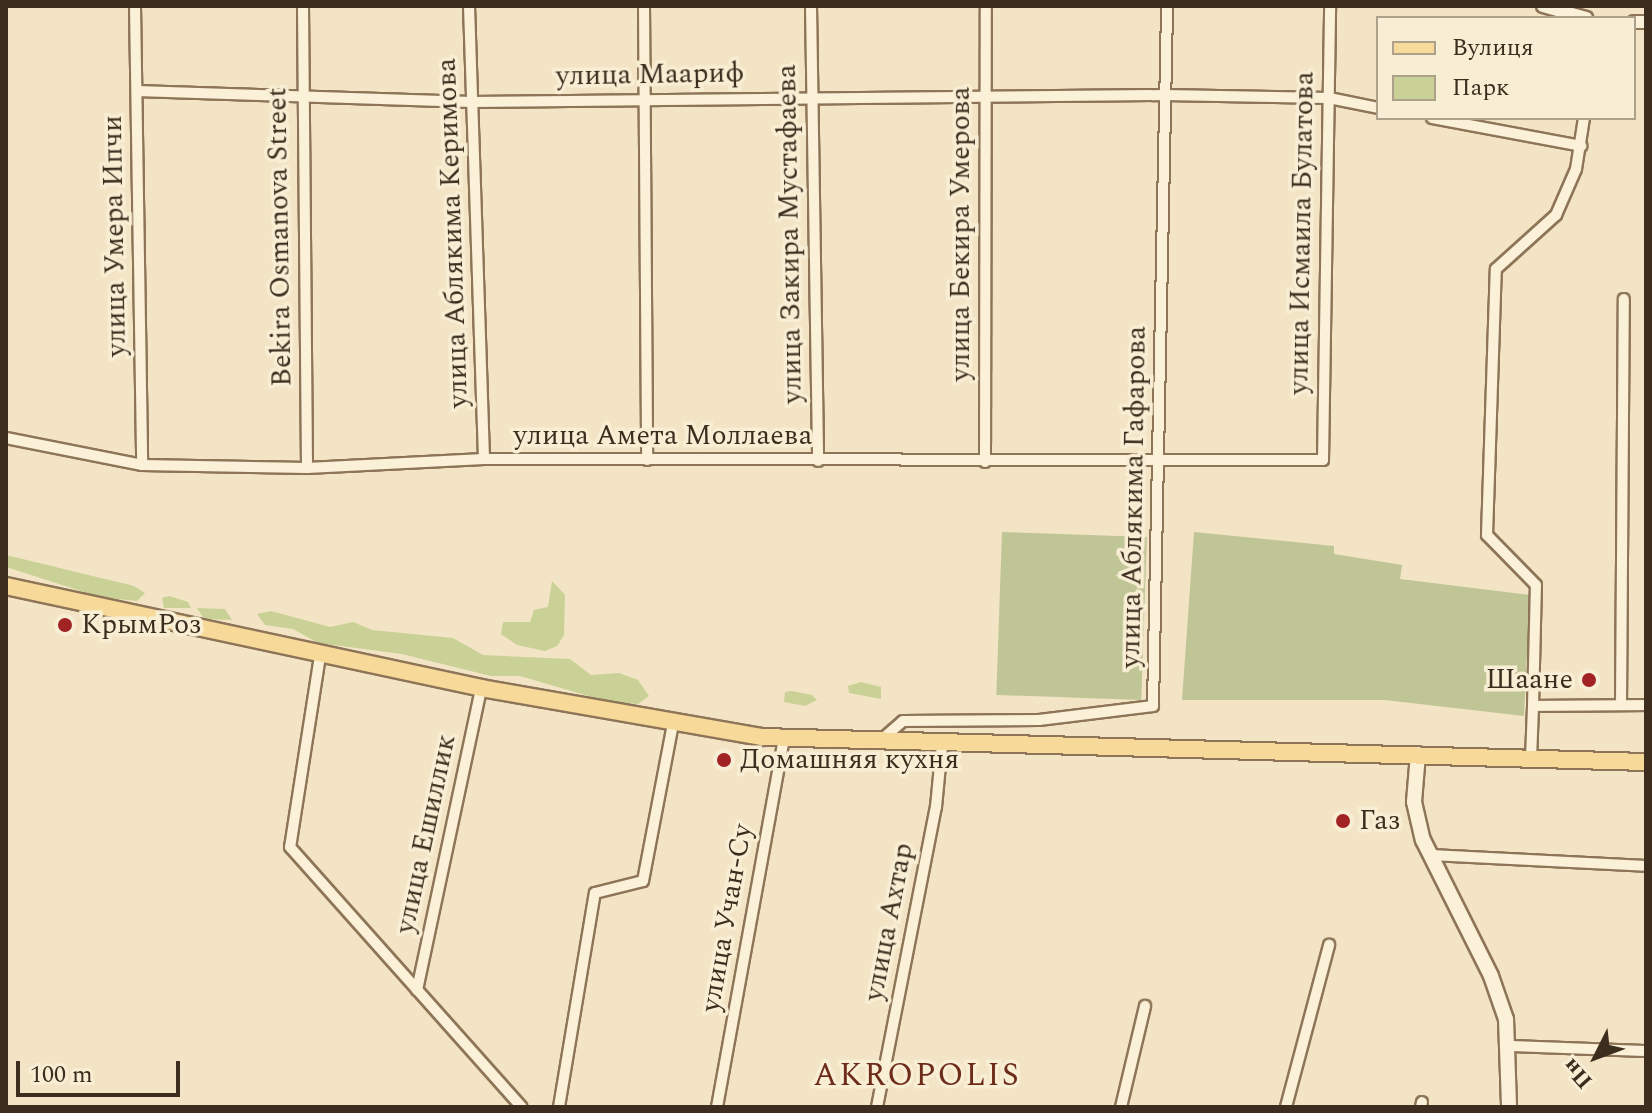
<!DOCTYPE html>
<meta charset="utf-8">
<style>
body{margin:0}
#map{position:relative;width:1652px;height:1113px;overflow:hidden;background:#f2e4c4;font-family:Spectral,serif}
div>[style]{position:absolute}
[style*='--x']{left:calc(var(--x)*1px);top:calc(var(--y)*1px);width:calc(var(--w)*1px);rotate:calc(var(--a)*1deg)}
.green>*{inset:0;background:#cad196}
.cemetery>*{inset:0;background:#c0c596;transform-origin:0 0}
.roads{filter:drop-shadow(2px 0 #8e7558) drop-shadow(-2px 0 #8e7558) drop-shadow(0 2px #8e7558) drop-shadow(0 -2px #8e7558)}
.minor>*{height:10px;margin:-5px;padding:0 5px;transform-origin:5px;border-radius:5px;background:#fbf1d8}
.tertiary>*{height:12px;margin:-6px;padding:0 6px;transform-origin:6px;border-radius:6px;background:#fbf1d8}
.secondary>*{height:14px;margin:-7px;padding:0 7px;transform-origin:7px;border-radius:7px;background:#fbf1d8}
.primary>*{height:16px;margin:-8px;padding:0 8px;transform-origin:8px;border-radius:8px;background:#f7da99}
.dots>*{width:22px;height:22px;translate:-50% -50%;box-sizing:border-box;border:4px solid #f8eed4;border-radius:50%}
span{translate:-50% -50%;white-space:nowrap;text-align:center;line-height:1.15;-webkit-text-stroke:7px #f8eed4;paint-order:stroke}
.street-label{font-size:28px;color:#3d2d1e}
.poi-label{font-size:28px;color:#3d2d1e}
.left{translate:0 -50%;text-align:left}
.right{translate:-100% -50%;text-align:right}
.quarter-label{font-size:32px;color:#6d2b19;letter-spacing:2px}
.frame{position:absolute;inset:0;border:8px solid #3d2d1e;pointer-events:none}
.legend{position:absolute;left:1376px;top:16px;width:260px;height:104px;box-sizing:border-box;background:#f8eed4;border:2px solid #ada18b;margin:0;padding:10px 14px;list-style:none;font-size:24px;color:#3d2d1e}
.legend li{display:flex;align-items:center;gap:16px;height:40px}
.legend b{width:40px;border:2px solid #ada18b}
.north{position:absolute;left:1556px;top:1017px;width:80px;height:80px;-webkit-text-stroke:6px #f8eed4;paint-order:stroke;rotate:228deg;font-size:22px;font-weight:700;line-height:32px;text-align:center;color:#3d2d1e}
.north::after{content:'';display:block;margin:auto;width:28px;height:36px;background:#3d2d1e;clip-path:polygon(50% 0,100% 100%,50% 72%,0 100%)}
.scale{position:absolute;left:16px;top:1061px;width:164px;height:36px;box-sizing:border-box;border:4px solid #3d2d1e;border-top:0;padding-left:10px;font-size:24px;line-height:28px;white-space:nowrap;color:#3d2d1e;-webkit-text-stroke:6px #f8eed4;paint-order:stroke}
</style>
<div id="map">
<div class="green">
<i style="clip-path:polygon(6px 555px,134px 586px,145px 593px,137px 601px,100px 597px,6px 567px)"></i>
<i style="clip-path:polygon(552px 581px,565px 595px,564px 635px,557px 646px,545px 651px,517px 645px,501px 634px,503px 622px,530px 622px,534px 610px,548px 607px)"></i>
<i style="clip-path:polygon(169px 596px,188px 602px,191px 608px,164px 608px,162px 598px)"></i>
<i style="clip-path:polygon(197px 608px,225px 609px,232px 620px,204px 619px)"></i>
<i style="clip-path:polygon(271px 611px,330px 627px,353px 622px,372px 630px,453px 638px,483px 655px,570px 659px,591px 675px,619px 673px,638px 680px,649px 696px,638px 704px,609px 702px,520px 676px,491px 676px,402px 654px,318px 643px,293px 629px,265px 625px,257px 614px)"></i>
<i style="clip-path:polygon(861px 682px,881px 687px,881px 699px,849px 693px,848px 686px)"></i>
<i style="clip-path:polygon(792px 691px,812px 695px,817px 700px,805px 706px,784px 702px,785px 692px)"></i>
</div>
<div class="cemetery">
<i style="left:1002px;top:532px;width:145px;height:163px;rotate:2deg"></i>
<i style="clip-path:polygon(1194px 532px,1334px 546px,1334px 554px,1402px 565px,1400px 579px,1530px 595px,1524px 716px,1385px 700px,1182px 700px)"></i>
</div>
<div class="roads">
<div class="minor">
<i style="--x:135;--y:6;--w:459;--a:89.1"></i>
<i style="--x:303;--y:6;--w:462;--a:89.5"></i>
<i style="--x:469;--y:6;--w:453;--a:88.1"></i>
<i style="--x:644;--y:6;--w:454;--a:89.6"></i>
<i style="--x:811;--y:6;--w:455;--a:89.1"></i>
<i style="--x:137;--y:91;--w:335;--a:1.9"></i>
<i style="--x:472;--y:102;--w:692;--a:-0.58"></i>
<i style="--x:1164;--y:95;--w:165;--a:1"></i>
<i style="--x:1329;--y:98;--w:50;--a:11.5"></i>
<i style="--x:1432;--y:118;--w:152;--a:10.6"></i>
<i style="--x:6;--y:438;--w:139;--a:11.2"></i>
<i style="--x:142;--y:465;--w:165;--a:1"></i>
<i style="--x:307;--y:468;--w:177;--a:-2.9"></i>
<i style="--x:484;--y:459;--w:839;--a:0.07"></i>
<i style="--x:1323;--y:460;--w:454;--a:-89.1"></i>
<i style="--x:985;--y:462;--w:456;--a:-89.9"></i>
<i style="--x:320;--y:656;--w:193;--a:98.9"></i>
<i style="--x:290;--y:847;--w:348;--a:48.3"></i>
<i style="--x:1621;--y:703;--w:404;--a:-89.6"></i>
<i style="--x:1533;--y:706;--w:121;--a:-88.6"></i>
<i style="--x:1536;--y:585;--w:70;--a:-134.4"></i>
<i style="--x:1487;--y:535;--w:266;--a:-88.1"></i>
<i style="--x:1496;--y:269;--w:81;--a:-42"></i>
<i style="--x:1556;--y:215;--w:50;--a:-66.5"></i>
<i style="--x:1576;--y:169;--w:52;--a:-81.1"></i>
<i style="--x:880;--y:741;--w:30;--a:-41"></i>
<i style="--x:903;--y:721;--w:136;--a:-0.4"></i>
<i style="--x:1039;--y:720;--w:115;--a:-7"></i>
<i style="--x:1153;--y:706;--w:700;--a:-88.85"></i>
<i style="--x:1531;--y:759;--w:53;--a:-87.8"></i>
<i style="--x:1533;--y:706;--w:113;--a:-0.5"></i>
<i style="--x:1431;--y:855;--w:215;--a:2.9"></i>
<i style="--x:417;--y:990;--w:309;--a:-78"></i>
<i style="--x:1510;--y:1046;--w:136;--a:2.1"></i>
<i style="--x:559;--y:1107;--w:217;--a:-80.5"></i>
<i style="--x:595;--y:893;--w:49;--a:-14"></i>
<i style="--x:643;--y:881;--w:161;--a:-79.2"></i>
<i style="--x:717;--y:1107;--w:375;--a:-79.7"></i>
<i style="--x:877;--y:1107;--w:306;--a:-78.9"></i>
<i style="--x:936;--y:807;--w:62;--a:-84.5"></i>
<i style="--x:1121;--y:1107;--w:104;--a:-76.6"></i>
<i style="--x:1286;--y:1107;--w:168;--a:-75.1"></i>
<i style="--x:1421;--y:1107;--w:5;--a:-79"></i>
</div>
<div class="tertiary">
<i style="--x:1543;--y:6;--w:45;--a:15.6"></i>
<i style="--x:1634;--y:22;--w:12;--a:0"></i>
</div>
<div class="secondary">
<i style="--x:1418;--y:754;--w:48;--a:94.8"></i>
<i style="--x:1414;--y:802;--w:39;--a:77"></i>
<i style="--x:1423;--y:840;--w:152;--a:63.4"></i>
<i style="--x:1491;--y:976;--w:46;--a:70.8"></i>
<i style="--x:1506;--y:1019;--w:88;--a:88"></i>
</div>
<div class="primary">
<i style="--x:6;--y:586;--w:486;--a:12.1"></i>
<i style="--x:481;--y:688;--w:285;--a:9.9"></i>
<i style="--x:762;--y:737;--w:884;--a:1.62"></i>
</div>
</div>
<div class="dots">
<i style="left:65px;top:625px;background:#a22324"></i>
<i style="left:1589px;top:680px;background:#a22324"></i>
<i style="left:724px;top:760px;background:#a22324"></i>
<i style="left:1343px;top:821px;background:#a22324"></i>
</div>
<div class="street-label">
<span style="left:650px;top:75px;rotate:-1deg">улица Маариф</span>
<span style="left:453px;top:233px;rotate:-92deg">улица Аблякима Керимова</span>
<span style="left:1302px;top:233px;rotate:-89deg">улица Исмаила Булатова</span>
<span style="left:790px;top:234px;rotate:-91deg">улица Закира Мустафаева</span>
<span style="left:961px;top:234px;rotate:-90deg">улица Бекира Умерова</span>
<span style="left:115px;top:236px;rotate:-91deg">улица Умера Ипчи</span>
<span style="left:280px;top:237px;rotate:-91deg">Bekira Osmanova Street</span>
<span style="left:663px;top:436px">улица Амета Моллаева</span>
<span style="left:1134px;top:497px;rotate:-89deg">улица Аблякима Гафарова</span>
<span style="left:426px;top:834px;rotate:-78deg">улица Ешиллик</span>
<span style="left:727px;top:918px;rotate:-80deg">улица Учан-Су</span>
<span style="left:889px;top:922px;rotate:-79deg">улица Ахтар</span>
</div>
<div class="poi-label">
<span class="left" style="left:81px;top:625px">КрымРоз</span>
<span class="right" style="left:1573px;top:680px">Шаане</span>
<span class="left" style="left:740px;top:760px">Домашняя кухня</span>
<span class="left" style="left:1359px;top:821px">Газ</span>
</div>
<div class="quarter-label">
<span style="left:917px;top:1076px">AKROPOLIS</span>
</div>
<div class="frame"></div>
<ul class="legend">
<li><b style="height:10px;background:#f7da99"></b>Вулиця</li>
<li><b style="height:22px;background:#cad196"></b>Парк</li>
</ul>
<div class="north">Пн</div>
<div class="scale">100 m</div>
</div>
